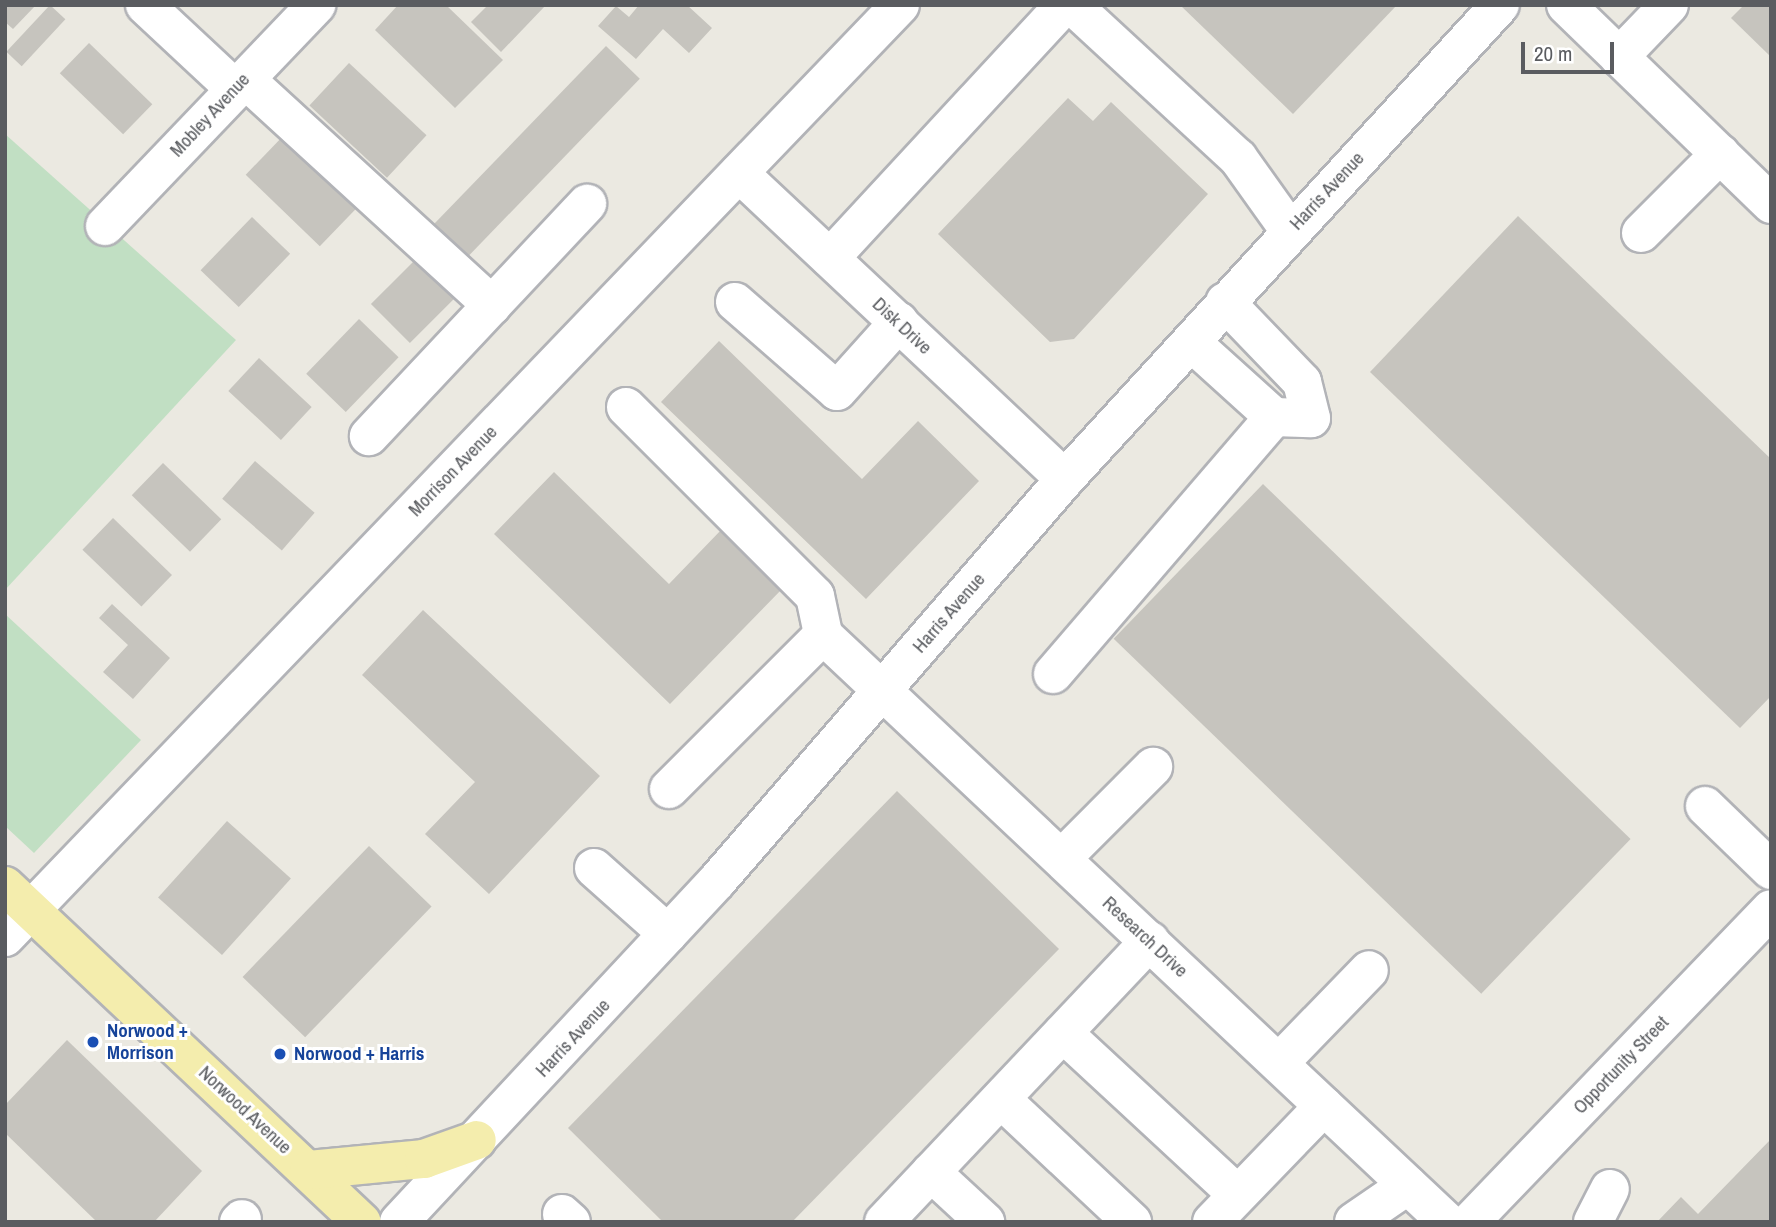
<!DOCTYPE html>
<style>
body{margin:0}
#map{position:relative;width:1776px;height:1227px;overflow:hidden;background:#ebe9e1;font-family:"Archivo Narrow",sans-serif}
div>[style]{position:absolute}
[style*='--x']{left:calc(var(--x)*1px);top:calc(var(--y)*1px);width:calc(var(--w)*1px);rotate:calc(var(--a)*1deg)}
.green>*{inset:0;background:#c1dfc3}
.building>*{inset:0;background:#c6c4be;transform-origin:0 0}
.roads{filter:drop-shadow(2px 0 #b2b3b7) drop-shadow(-2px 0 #b2b3b7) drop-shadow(0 2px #b2b3b7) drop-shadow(0 -2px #b2b3b7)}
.minor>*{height:38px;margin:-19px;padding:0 19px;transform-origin:19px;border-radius:19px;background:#fff}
.major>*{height:38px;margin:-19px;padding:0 19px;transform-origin:19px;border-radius:19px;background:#f4edad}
.dots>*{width:19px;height:19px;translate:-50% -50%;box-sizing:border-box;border:4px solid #fff;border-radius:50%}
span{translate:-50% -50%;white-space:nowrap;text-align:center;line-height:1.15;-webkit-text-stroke:6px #fff;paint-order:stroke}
.street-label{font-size:19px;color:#5a5c60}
.transit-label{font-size:19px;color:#164399;font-weight:700}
.left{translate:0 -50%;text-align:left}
.frame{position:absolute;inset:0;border:7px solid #5a5c60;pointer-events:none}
.scale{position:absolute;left:1521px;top:42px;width:93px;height:32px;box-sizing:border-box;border:4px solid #5a5c60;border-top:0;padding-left:9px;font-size:21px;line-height:24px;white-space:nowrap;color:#5a5c60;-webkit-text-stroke:5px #fff;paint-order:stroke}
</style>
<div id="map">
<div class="green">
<i style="clip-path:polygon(5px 134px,236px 340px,5px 590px)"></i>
<i style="clip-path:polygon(5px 614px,141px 740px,34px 853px,5px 826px)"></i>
</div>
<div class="building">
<i style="clip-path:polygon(5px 5px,36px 5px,13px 29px,5px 22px)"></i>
<i style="left:50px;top:5px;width:21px;height:64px;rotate:43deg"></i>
<i style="clip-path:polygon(398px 5px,446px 5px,503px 60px,455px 108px,375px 30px)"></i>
<i style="clip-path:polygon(488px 5px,546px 5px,501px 52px,471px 22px)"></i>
<i style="clip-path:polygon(639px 5px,687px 5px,712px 28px,689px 53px,663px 29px,636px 59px,598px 26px,616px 6px,629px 17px)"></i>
<i style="clip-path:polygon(1180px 5px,1397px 5px,1293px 114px)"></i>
<i style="clip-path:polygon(1744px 5px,1771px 5px,1771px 57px,1731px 18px)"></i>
<i style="left:89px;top:43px;width:88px;height:42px;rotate:44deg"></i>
<i style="left:606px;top:46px;width:47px;height:250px;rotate:44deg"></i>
<i style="left:349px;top:63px;width:106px;height:58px;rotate:43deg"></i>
<i style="clip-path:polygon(1068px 98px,1093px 121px,1111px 102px,1208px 194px,1074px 339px,1050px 342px,938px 234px)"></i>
<i style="left:286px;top:133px;width:103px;height:58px;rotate:44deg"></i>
<i style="clip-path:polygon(1518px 216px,1771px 459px,1771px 696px,1740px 728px,1370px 372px)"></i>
<i style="left:252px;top:217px;width:53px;height:74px;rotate:44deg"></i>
<i style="left:424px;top:251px;width:55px;height:75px;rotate:45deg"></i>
<i style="left:359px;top:319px;width:55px;height:76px;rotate:44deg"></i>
<i style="clip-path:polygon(719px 341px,862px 479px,918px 421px,979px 481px,866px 599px,661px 402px)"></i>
<i style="left:259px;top:358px;width:72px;height:45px;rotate:43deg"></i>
<i style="left:255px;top:461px;width:79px;height:50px;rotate:41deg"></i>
<i style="left:163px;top:463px;width:81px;height:45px;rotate:44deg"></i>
<i style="clip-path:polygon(554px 472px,669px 584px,722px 529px,783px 588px,670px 704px,494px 534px)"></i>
<i style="left:1263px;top:484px;width:511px;height:215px;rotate:44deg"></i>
<i style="left:113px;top:518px;width:82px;height:44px;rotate:44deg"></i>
<i style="clip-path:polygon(112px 604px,170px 658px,133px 699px,103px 672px,128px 645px,99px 618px)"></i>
<i style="clip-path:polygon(423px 610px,600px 776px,489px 894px,425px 834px,475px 782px,362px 675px)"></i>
<i style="clip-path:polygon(897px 791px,1059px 949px,792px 1222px,663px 1222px,568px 1128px)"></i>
<i style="left:227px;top:821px;width:86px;height:103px;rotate:42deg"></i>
<i style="left:369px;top:846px;width:87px;height:182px;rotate:44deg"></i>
<i style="clip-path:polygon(67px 1040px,202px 1171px,154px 1222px,97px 1222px,5px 1133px,5px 1105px)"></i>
<i style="clip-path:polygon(1771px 1139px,1771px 1222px,1657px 1222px,1681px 1197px,1698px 1214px)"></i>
</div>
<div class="roads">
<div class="minor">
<i style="--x:145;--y:5;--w:123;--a:43"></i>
<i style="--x:1072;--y:5;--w:226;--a:42.7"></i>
<i style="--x:1238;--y:158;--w:90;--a:54.5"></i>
<i style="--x:1566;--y:5;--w:286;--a:44.1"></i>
<i style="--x:1619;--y:57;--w:72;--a:-46.1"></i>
<i style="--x:245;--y:79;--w:335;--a:42.5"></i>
<i style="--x:492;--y:305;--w:180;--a:133.2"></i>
<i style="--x:739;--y:173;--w:447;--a:43.2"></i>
<i style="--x:105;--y:226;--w:306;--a:-46.3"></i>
<i style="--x:1641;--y:233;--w:112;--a:-45"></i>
<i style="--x:830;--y:258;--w:345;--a:-47.2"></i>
<i style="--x:735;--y:302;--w:135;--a:41.1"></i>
<i style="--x:837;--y:391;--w:93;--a:-48.1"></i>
<i style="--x:492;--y:305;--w:139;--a:-46.8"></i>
<i style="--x:1191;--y:342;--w:112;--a:42.1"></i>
<i style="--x:1274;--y:417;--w:37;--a:2"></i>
<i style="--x:1311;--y:418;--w:37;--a:-104"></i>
<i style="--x:1302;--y:382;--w:111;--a:-133.9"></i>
<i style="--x:626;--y:407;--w:267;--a:45"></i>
<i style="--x:815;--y:596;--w:40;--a:78"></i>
<i style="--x:823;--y:635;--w:857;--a:43.25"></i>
<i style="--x:1053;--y:674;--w:339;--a:-49.3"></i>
<i style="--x:669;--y:789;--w:218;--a:-45"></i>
<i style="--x:1705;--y:806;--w:92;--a:44.1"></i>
<i style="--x:1062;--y:858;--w:129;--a:-45"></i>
<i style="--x:594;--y:868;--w:99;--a:41.7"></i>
<i style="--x:5;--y:937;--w:1292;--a:-46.16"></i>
<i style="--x:1063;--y:1033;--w:238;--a:42.8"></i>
<i style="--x:1279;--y:1063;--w:129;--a:-45.9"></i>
<i style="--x:1001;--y:1099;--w:180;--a:43.2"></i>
<i style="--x:931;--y:1172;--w:74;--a:42.8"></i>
<i style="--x:562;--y:1214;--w:12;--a:42"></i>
<i style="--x:239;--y:1222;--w:4;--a:-45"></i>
<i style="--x:399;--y:1222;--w:466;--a:-47"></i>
<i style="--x:717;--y:881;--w:532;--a:-49.12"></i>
<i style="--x:1065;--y:479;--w:643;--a:-47.46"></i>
<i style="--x:884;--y:1222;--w:387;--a:-46.6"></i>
<i style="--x:1212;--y:1222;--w:161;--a:-46"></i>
<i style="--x:1354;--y:1222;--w:65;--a:-34.4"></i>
<i style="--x:1470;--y:1222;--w:434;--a:-46.1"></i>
<i style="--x:1593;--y:1222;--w:37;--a:-63"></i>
</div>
<div class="major">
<i style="--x:5;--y:886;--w:490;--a:43.3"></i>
<i style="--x:309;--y:1170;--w:116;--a:-5.5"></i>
<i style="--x:424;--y:1159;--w:56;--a:-19.7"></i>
</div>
</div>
<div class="dots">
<i style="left:93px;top:1042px;background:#1a4fb4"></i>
<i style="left:280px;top:1054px;background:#1a4fb4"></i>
</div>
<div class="street-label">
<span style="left:210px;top:115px;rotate:-47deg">Mobley Avenue</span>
<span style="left:1327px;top:191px;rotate:-47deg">Harris Avenue</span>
<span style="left:902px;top:326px;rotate:43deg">Disk Drive</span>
<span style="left:453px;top:471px;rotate:-46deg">Morrison Avenue</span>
<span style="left:949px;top:613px;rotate:-49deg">Harris Avenue</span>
<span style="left:1145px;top:937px;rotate:43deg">Research Drive</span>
<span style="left:573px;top:1038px;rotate:-47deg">Harris Avenue</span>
<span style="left:1621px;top:1065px;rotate:-46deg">Opportunity Street</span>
<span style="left:245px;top:1110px;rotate:43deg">Norwood Avenue</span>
</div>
<div class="transit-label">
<span class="left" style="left:107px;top:1042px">Norwood +<br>Morrison</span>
<span class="left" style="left:294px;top:1054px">Norwood + Harris</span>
</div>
<div class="frame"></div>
<div class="scale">20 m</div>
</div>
